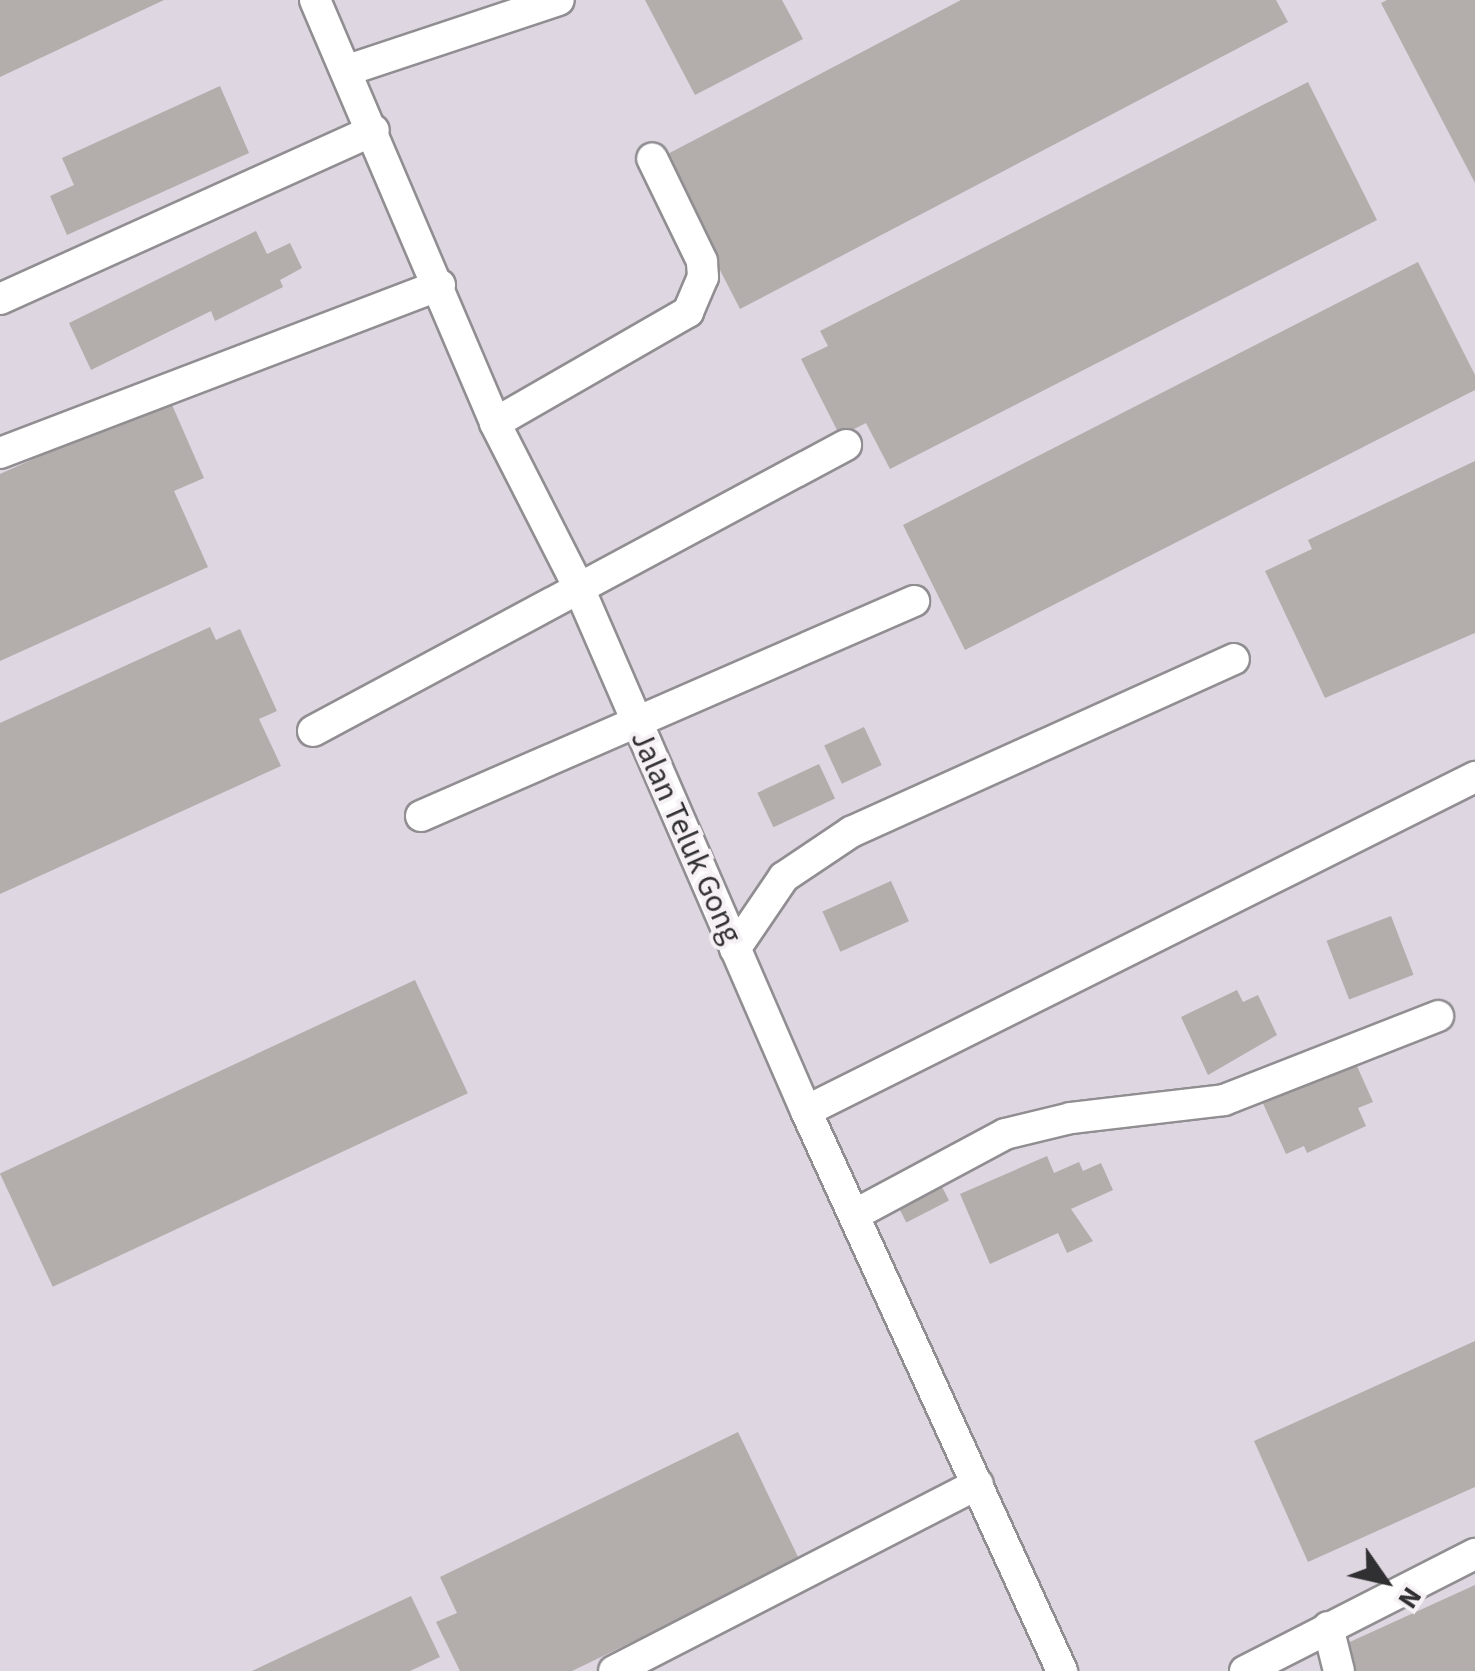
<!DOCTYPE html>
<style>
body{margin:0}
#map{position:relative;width:1475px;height:1671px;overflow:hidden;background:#e7e4e8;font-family:"Source Sans 3",sans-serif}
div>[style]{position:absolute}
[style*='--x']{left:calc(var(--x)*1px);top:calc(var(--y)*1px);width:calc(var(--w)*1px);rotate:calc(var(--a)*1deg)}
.built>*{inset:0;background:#ded6e0;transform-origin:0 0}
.building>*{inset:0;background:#b3adac;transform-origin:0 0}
.roads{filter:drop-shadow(2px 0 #918e92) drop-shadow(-2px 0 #918e92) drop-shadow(0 2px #918e92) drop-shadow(0 -2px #918e92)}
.minor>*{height:30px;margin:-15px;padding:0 15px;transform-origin:15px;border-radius:15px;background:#fff}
span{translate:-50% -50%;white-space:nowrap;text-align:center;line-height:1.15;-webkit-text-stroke:8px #f5f1f5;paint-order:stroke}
.street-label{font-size:32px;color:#302f31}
.north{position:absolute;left:1335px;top:1531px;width:100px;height:100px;-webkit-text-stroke:8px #f5f1f5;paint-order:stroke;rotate:124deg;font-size:28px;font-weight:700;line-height:40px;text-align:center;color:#302f31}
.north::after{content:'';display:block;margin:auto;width:35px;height:45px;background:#302f31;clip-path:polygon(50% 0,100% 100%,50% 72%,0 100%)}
</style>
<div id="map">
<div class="built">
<i style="left:0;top:0;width:1475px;height:1671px"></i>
</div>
<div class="building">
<i style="clip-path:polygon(0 0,164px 0,0 77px)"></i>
<i style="clip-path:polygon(645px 0,782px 0,803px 39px,695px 95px)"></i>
<i style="clip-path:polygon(961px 0,1276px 0,1288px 22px,740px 309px,662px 157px)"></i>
<i style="clip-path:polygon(1387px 0,1475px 0,1475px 183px,1381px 3px)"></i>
<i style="clip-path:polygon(1308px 82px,1377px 220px,890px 469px,866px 423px,840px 436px,801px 359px,828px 346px,820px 331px)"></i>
<i style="clip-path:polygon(220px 86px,249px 153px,67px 235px,50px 196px,74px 185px,62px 158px)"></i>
<i style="clip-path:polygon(256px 231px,267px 254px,290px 243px,302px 268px,280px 280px,283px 287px,215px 321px,211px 311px,91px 370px,69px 323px)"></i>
<i style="clip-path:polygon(1418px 262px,1475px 375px,1475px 390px,965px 650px,903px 525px)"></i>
<i style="clip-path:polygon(169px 398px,204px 478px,174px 491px,208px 567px,0 661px,0 474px)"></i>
<i style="clip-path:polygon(1475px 461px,1475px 633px,1325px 698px,1265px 571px,1312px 549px,1308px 540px)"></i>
<i style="clip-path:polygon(210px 627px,216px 640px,240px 629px,277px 711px,259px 719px,281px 766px,0 894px,0 723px)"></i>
<i style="left:864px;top:727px;width:42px;height:44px;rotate:65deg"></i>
<i style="left:819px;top:764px;width:38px;height:68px;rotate:65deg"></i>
<i style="left:891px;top:881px;width:44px;height:75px;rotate:66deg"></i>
<i style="left:1391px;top:916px;width:63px;height:69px;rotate:69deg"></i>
<i style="left:415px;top:980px;width:125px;height:458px;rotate:65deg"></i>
<i style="clip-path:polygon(1237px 990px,1243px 1002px,1258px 995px,1277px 1035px,1208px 1075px,1181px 1017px)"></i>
<i style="clip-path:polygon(1353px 1057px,1373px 1102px,1358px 1108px,1366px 1126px,1307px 1153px,1304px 1146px,1286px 1154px,1261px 1099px)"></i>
<i style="clip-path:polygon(1047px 1156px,1054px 1173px,1079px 1162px,1083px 1171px,1101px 1163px,1113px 1190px,1071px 1209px,1093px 1241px,1067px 1253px,1058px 1233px,990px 1264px,960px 1194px)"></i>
<i style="left:935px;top:1173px;width:31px;height:48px;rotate:63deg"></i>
<i style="clip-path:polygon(1475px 1341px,1475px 1487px,1308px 1562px,1254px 1441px)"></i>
<i style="clip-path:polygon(738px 1432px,800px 1561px,572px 1671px,460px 1671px,436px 1622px,457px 1613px,440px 1577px)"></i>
<i style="clip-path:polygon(1475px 1585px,1475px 1671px,1353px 1671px,1341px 1646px)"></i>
<i style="clip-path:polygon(411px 1596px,440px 1657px,410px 1671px,252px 1671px)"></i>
</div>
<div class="roads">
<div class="minor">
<i style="--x:315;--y:0;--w:460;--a:66.9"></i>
<i style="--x:495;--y:423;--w:185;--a:63"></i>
<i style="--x:579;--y:588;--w:570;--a:66.54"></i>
<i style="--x:806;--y:1111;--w:616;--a:65.43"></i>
<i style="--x:348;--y:70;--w:222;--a:-18.4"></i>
<i style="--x:0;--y:299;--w:410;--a:-24.3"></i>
<i style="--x:495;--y:423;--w:223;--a:-29.9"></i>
<i style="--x:688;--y:312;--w:38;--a:-67"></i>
<i style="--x:703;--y:277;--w:16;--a:-94"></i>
<i style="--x:702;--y:261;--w:114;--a:-115.9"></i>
<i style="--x:0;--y:453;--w:471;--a:-20.9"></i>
<i style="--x:313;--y:731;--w:605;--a:-28.22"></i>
<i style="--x:421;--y:816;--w:538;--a:-23.56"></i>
<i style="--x:735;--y:949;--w:87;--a:-55.8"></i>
<i style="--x:784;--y:877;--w:81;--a:-33.9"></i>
<i style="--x:851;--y:832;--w:420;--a:-24.3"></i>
<i style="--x:806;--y:1111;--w:748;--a:-26.53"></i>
<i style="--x:854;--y:1215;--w:171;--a:-28.2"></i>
<i style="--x:1005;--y:1134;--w:68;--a:-13.6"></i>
<i style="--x:1071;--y:1118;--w:154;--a:-6.7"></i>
<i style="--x:1224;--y:1100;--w:230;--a:-21.4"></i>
<i style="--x:1328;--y:1627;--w:45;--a:76"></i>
<i style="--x:614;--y:1671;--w:409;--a:-27.2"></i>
<i style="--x:1245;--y:1671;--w:258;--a:-27"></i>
</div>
</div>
<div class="street-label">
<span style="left:686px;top:837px;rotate:66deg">Jalan Teluk Gong</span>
</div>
<div class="north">N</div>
</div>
